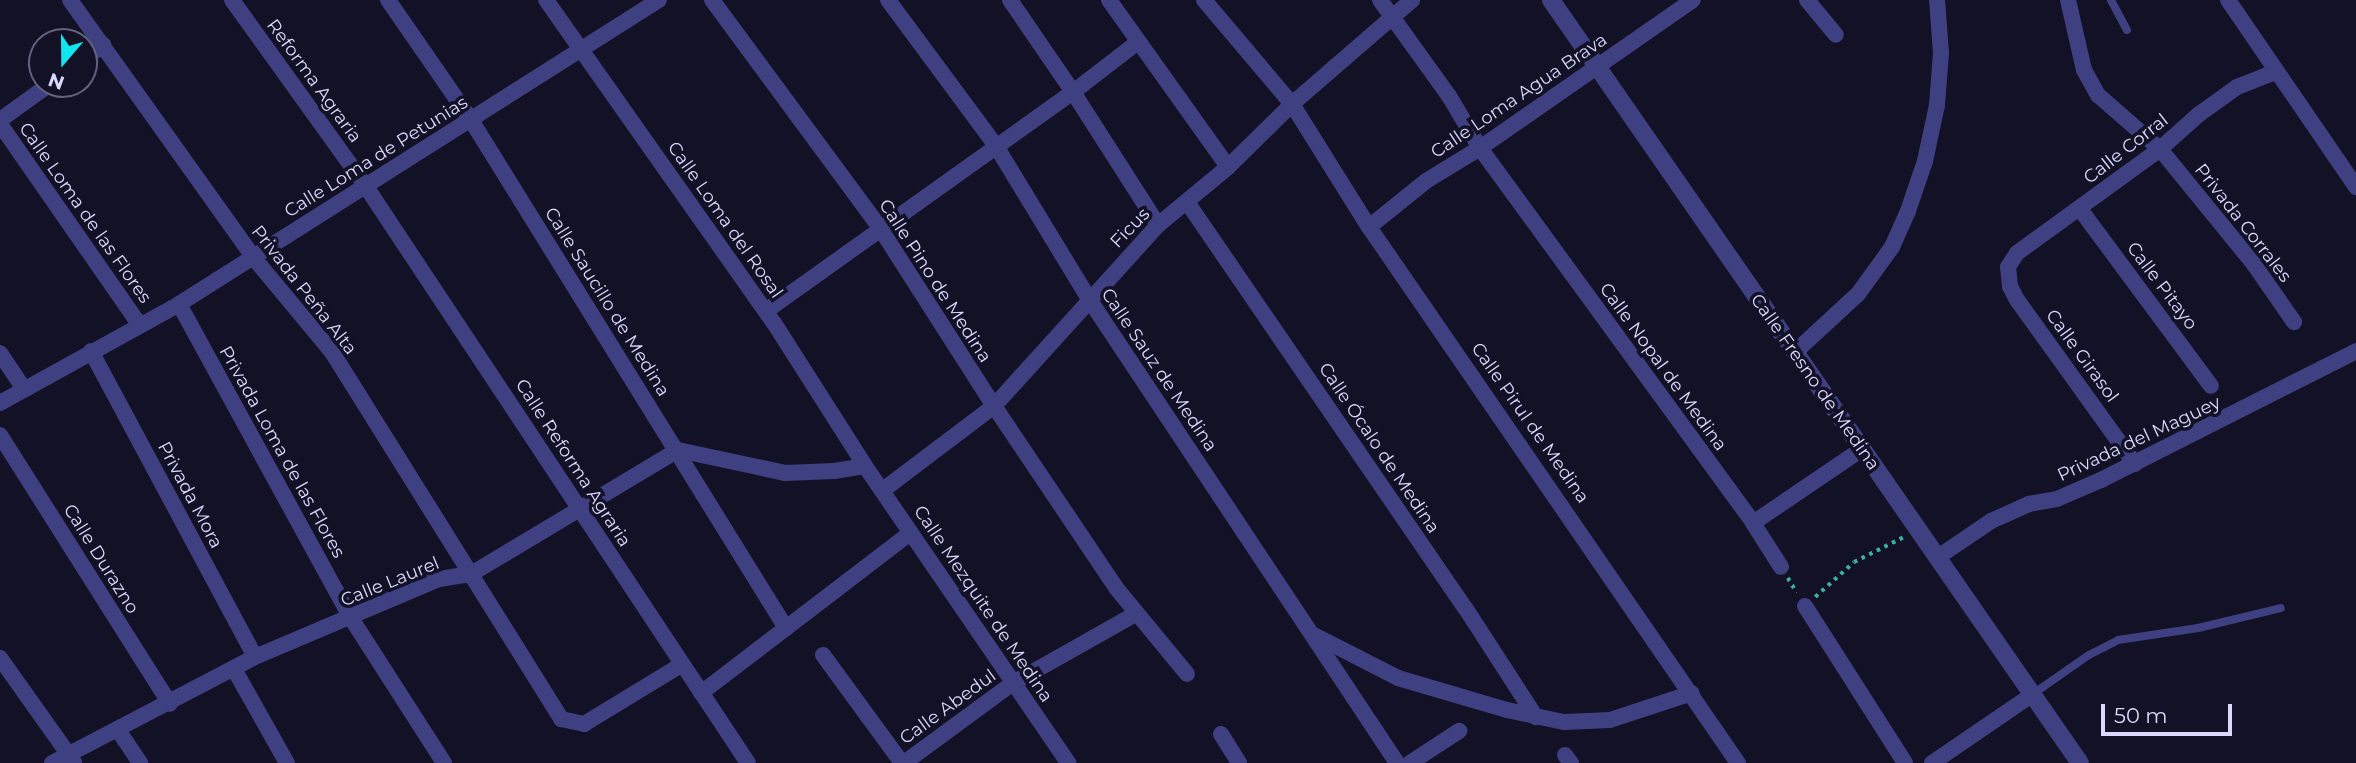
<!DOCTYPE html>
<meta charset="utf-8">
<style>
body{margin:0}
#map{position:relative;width:2356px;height:763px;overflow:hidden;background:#131126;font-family:Montserrat,sans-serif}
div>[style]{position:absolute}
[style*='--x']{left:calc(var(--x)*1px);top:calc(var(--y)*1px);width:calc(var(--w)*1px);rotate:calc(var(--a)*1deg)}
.path>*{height:3.5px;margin-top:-1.75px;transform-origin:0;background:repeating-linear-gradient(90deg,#38b1a3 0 3.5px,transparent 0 8.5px)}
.service>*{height:8px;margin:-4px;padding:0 4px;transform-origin:4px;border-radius:4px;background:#3f4081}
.minor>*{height:16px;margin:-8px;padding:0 8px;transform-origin:8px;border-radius:8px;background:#3f4081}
.tertiary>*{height:18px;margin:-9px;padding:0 9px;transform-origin:9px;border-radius:9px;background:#3f4081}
span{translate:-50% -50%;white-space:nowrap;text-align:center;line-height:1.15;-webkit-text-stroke:7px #131126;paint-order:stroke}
.street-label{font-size:18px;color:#dad8fc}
.north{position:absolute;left:28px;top:28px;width:70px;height:70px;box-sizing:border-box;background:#131126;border:2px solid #63617c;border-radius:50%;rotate:200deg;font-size:19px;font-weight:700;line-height:28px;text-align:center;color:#dad8fc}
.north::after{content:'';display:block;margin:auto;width:24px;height:32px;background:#11e5f0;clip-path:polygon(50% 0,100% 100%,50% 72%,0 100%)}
.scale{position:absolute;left:2101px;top:704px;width:131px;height:32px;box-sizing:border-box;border:4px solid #dad8fc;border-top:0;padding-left:9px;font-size:21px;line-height:24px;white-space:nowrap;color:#dad8fc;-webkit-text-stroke:5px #131126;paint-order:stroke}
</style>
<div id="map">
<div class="path">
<i style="--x:1788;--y:578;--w:17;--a:59"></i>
<i style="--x:1815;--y:597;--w:52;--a:-41.9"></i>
<i style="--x:1854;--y:562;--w:56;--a:-26.6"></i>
</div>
<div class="service">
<i style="--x:2111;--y:0;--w:34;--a:62"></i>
<i style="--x:2033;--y:694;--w:68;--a:-34.9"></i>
<i style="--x:2089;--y:655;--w:33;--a:-27"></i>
<i style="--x:2118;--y:640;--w:81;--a:-8.5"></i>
<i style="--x:2198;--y:628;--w:85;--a:-13.5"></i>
</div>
<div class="minor">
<i style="--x:70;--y:0;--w:315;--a:54.5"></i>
<i style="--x:253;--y:257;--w:124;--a:50.3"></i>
<i style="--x:332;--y:352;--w:433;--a:58"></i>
<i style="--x:561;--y:719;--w:24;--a:12"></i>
<i style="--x:584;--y:724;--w:114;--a:-31.3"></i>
<i style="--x:232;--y:0;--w:228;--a:54.3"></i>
<i style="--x:365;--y:185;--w:693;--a:56.47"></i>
<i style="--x:388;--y:0;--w:146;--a:55.3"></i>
<i style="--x:471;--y:120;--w:598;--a:58.2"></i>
<i style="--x:546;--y:0;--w:395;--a:54.8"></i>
<i style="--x:774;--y:323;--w:169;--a:57.5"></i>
<i style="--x:865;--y:466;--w:360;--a:55.6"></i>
<i style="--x:712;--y:0;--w:283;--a:53.6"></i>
<i style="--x:880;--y:228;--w:211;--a:57.4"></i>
<i style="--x:994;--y:406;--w:220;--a:56.1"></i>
<i style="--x:1117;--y:589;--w:110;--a:50.5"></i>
<i style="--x:888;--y:0;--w:182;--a:53.5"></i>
<i style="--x:996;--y:146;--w:179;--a:58.7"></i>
<i style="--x:1089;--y:299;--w:557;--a:56.42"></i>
<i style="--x:1010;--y:0;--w:112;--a:55.6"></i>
<i style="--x:1073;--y:92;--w:158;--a:57.4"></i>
<i style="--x:1109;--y:0;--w:205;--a:54.5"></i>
<i style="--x:1204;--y:0;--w:136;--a:49.8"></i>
<i style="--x:1292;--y:104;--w:145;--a:58"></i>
<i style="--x:1369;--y:227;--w:651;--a:55.46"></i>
<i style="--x:1380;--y:0;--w:118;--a:54.3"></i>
<i style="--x:1449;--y:96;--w:61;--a:59.2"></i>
<i style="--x:1480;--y:148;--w:464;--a:53.9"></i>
<i style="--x:1753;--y:523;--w:52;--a:57.5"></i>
<i style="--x:1807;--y:0;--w:45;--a:50.4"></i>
<i style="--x:2068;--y:0;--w:72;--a:77.1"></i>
<i style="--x:2084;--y:70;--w:29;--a:61"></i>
<i style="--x:2098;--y:95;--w:82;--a:41.1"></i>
<i style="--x:2160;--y:149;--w:147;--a:50.8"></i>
<i style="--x:2253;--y:263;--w:72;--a:55.2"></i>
<i style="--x:2228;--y:0;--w:227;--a:55.6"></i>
<i style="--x:84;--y:59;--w:24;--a:-36"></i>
<i style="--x:0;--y:120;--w:62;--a:-35.8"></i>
<i style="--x:0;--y:124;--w:244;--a:55.2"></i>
<i style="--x:1187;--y:202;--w:493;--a:55.6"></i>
<i style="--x:1466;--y:609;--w:129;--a:57.1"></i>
<i style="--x:2080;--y:209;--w:220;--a:53.5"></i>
<i style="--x:1369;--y:227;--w:73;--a:-38.9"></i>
<i style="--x:1426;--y:181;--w:63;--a:-31.4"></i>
<i style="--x:1480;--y:148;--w:259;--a:-34.8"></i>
<i style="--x:179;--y:304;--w:358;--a:61.3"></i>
<i style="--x:351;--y:618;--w:172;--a:57.3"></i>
<i style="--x:766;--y:311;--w:377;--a:-35.5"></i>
<i style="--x:1073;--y:92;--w:82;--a:-37.6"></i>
<i style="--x:91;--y:351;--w:347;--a:61.8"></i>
<i style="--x:0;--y:353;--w:43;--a:56.3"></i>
<i style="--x:1794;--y:353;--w:87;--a:-42.7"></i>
<i style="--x:1858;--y:294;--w:58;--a:-54.1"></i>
<i style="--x:1892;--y:247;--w:39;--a:-66"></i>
<i style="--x:1908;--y:211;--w:53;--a:-71.2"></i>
<i style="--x:1925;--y:161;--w:57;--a:-77.9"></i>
<i style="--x:1937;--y:105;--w:52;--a:-85.6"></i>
<i style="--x:1941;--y:53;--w:53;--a:-94.3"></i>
<i style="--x:0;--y:403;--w:205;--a:-28.9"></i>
<i style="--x:179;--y:304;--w:568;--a:-32.35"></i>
<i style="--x:0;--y:435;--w:318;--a:57.7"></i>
<i style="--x:2135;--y:464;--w:202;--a:-125.7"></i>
<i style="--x:2017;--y:300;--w:16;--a:-117"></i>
<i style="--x:2010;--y:286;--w:19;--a:-96"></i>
<i style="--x:2008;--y:267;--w:17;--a:-57"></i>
<i style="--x:2017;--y:253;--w:177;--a:-36"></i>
<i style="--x:2160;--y:149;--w:51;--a:-41.8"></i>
<i style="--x:2198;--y:115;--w:48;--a:-35.7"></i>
<i style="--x:2237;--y:87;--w:41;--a:-21.5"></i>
<i style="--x:883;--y:490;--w:139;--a:-37.1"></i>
<i style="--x:994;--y:406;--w:244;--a:-47.8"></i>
<i style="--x:1158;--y:225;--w:91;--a:-39.6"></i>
<i style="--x:1228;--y:167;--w:90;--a:-44.5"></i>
<i style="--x:1292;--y:104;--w:159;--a:-40.9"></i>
<i style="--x:1753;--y:523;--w:132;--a:-34.2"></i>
<i style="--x:1938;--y:557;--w:64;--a:-34.2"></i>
<i style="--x:1991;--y:521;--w:42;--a:-24.1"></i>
<i style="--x:2029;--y:504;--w:28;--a:-10"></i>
<i style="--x:2057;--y:499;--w:48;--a:-23.4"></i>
<i style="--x:2101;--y:480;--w:286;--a:-26.8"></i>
<i style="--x:1805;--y:606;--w:186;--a:57.5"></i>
<i style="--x:1316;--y:636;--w:92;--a:27.1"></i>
<i style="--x:1398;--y:678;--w:114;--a:16.4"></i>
<i style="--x:1507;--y:710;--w:58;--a:11.9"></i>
<i style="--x:1564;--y:722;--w:46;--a:-2.5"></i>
<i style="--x:1610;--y:720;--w:86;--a:-18.2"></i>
<i style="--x:823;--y:655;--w:134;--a:53.8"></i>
<i style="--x:0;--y:658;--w:128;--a:54.6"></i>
<i style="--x:234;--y:669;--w:108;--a:60.6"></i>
<i style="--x:701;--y:693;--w:263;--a:-37.4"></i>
<i style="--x:118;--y:730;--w:40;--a:56"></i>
<i style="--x:1221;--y:734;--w:34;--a:58"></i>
<i style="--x:1565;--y:755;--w:10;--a:53"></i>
<i style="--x:52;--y:763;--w:229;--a:-27.6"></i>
<i style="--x:255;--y:657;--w:200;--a:-23"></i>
<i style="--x:439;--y:579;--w:32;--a:-9"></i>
<i style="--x:471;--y:574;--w:241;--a:-30.9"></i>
<i style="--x:678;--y:450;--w:109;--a:12.1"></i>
<i style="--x:785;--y:473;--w:49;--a:-2.3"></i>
<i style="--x:834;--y:471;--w:31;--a:-9"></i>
<i style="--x:904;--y:763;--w:135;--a:-36.3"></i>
<i style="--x:1013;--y:683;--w:142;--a:-29.4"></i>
<i style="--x:1410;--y:763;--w:59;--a:-33.1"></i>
<i style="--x:1932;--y:763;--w:122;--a:-34.3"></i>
</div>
<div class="tertiary">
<i style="--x:1551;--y:0;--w:928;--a:55.27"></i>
</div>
<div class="street-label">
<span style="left:314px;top:81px;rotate:54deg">Reforma Agraria</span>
<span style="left:1519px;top:96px;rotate:-34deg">Calle Loma Agua Brava</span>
<span style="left:2126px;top:149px;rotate:-38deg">Calle Corral</span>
<span style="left:376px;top:157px;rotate:-32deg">Calle Loma de Petunias</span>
<span style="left:85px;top:213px;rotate:55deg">Calle Loma de las Flores</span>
<span style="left:725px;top:220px;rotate:55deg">Calle Loma del Rosal</span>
<span style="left:2243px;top:223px;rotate:52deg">Privada Corrales</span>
<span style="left:1130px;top:228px;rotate:-46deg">Ficus</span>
<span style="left:935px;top:281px;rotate:57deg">Calle Pino de Medina</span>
<span style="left:2162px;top:286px;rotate:53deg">Calle Pitayo</span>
<span style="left:304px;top:290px;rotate:52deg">Privada Peña Alta</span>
<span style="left:607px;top:302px;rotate:58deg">Calle Saucillo de Medina</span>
<span style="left:2082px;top:356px;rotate:54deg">Calle Girasol</span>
<span style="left:1663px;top:367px;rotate:54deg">Calle Nopal de Medina</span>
<span style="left:1159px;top:370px;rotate:56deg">Calle Sauz de Medina</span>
<span style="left:1815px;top:382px;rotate:55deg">Calle Fresno de Medina</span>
<span style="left:1530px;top:423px;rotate:55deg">Calle Pirul de Medina</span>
<span style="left:2139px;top:439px;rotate:-25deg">Privada del Maguey</span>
<span style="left:1379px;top:448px;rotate:56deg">Calle Ócalo de Medina</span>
<span style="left:282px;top:452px;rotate:61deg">Privada Loma de las Flores</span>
<span style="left:573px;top:463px;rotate:57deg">Calle Reforma Agraria</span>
<span style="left:190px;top:495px;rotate:62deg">Privada Mora</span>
<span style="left:101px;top:559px;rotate:58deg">Calle Durazno</span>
<span style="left:390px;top:582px;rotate:-22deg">Calle Laurel</span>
<span style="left:983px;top:604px;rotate:56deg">Calle Mezquite de Medina</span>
<span style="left:948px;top:707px;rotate:-36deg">Calle Abedul</span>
</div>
<div class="north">N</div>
<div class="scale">50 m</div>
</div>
